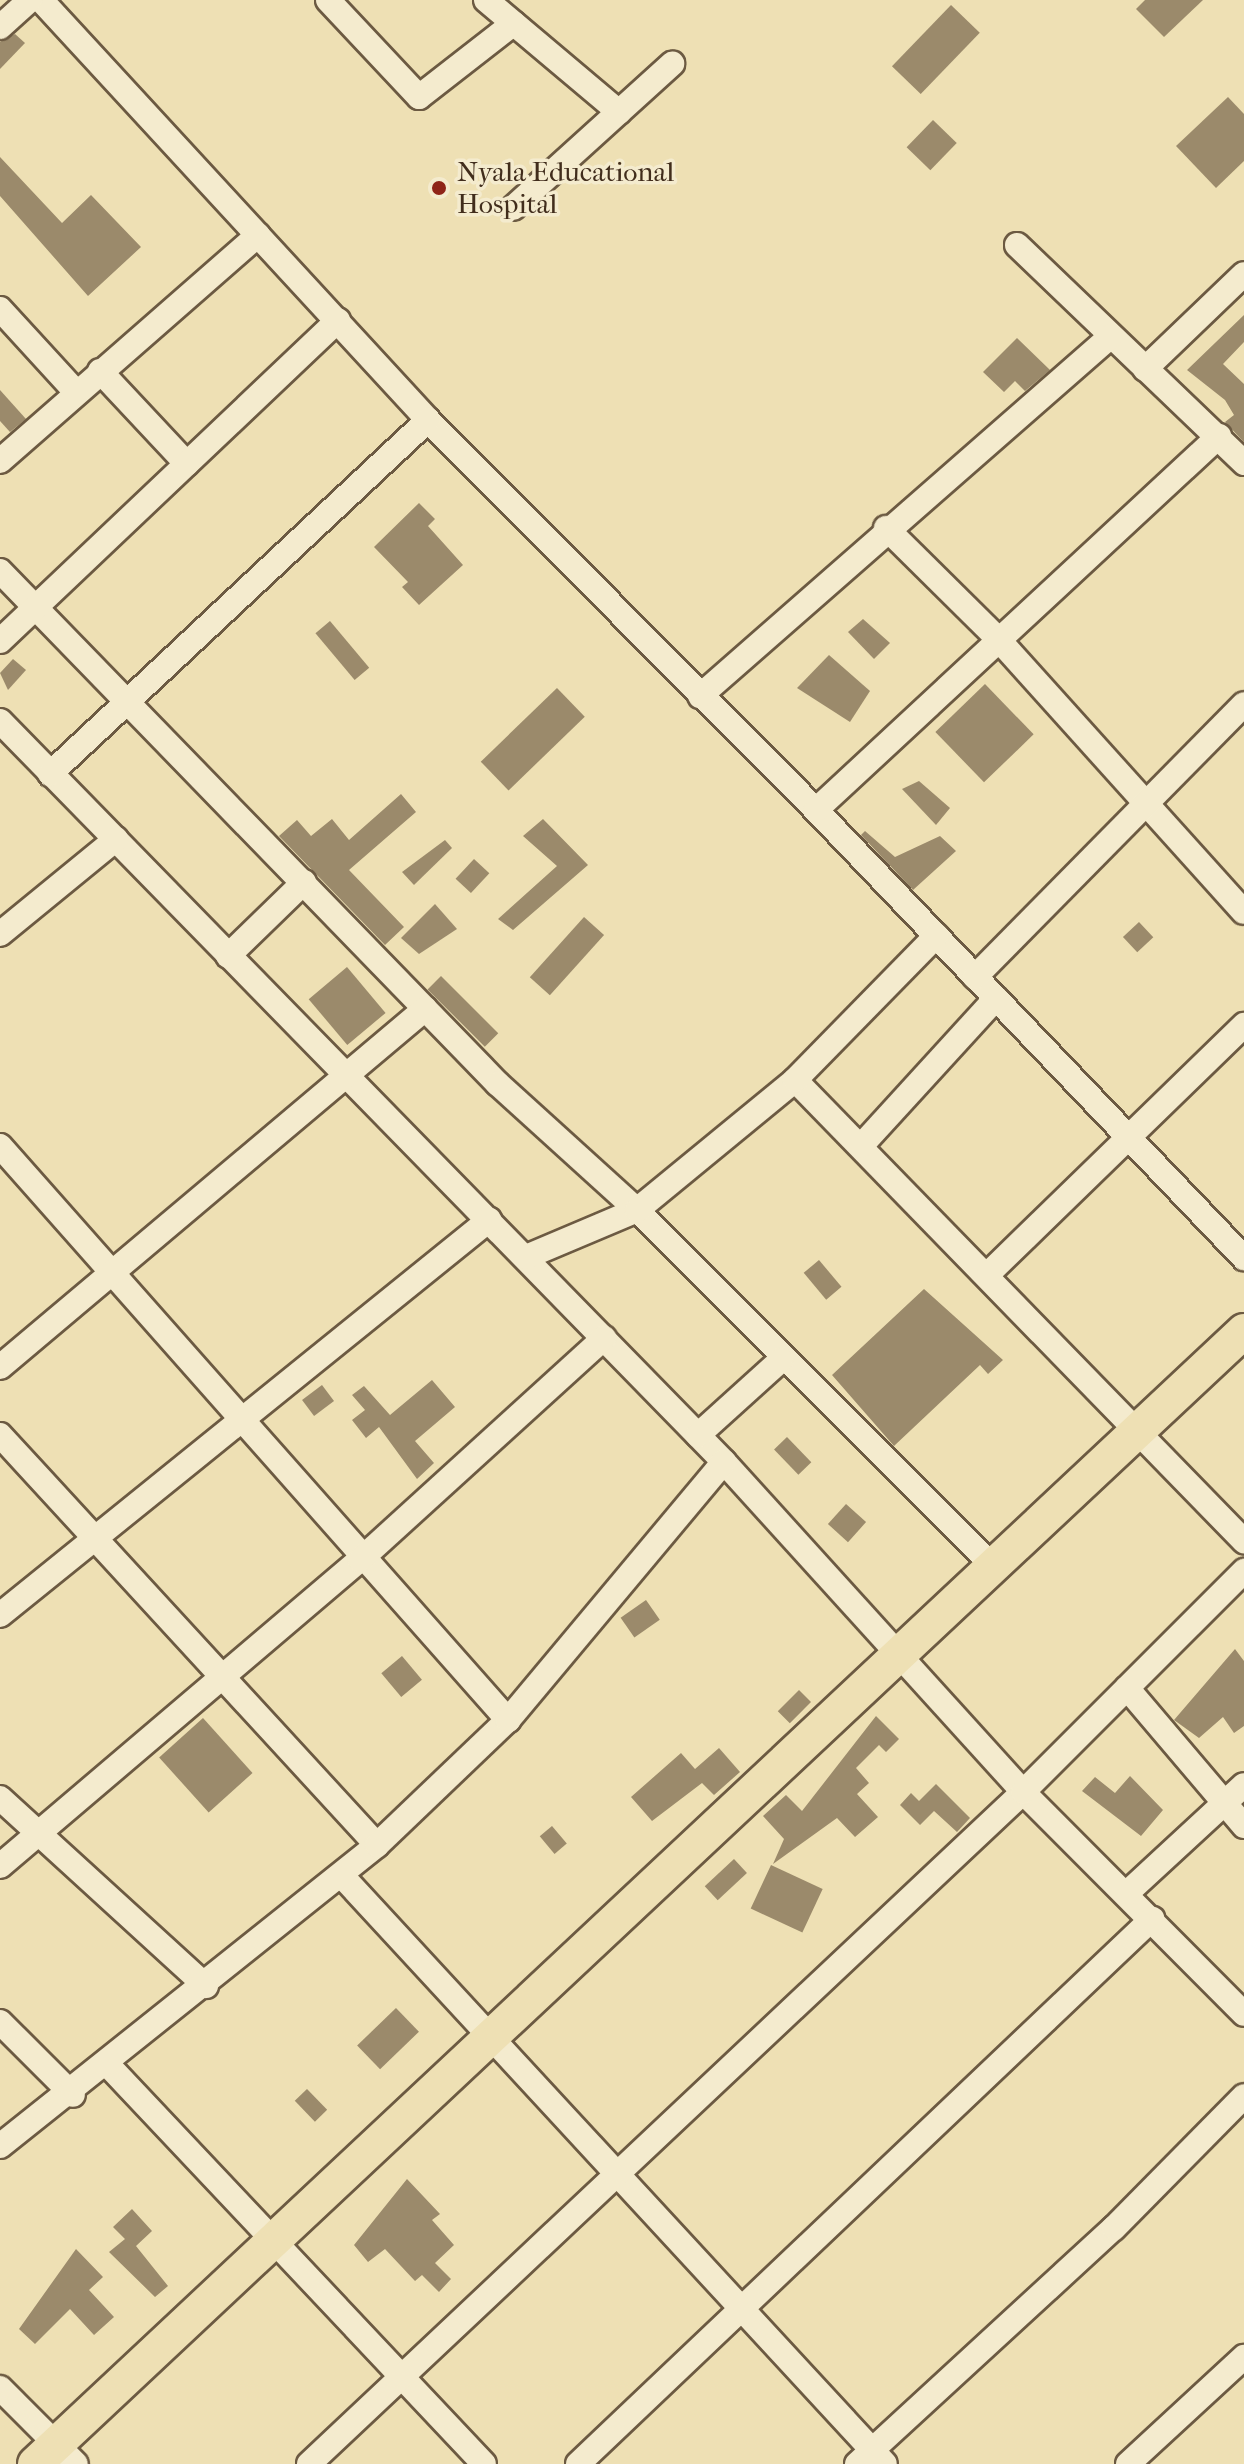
<!DOCTYPE html>
<style>
body{margin:0}
#map{position:relative;width:1244px;height:2464px;overflow:hidden;background:#eee0b4;font-family:"IM FELL French Canon",serif}
div>[style]{position:absolute}
[style*='--x']{left:calc(var(--x)*1px);top:calc(var(--y)*1px);width:calc(var(--w)*1px);rotate:calc(var(--a)*1deg)}
.building>*{inset:0;background:#9b8a6b;transform-origin:0 0}
.roads{filter:drop-shadow(2px 0 #6c5a42) drop-shadow(-2px 0 #6c5a42) drop-shadow(0 2px #6c5a42) drop-shadow(0 -2px #6c5a42)}
.minor>*{height:24px;margin:-12px;padding:0 12px;transform-origin:12px;border-radius:12px;background:#f4ebce}
.highway>*{height:34px;margin:-17px;padding:0 17px;transform-origin:17px;border-radius:17px;background:#eee0b4}
.dots>*{width:22px;height:22px;translate:-50% -50%;box-sizing:border-box;border:4px solid #f4ebce;border-radius:50%}
span{translate:-50% -50%;white-space:nowrap;text-align:center;line-height:1.15;-webkit-text-stroke:7px #f4ebce;paint-order:stroke}
.poi-label{font-size:28px;color:#412d1c}
.left{translate:0 -50%;text-align:left}
</style>
<div id="map">
<div class="building">
<i style="clip-path:polygon(1145px 0,1203px 0,1164px 37px,1136px 9px)"></i>
<i style="left:951px;top:5px;width:40px;height:85px;rotate:44deg"></i>
<i style="clip-path:polygon(15px 34px,25px 43px,0 69px,0 42px)"></i>
<i style="clip-path:polygon(1228px 97px,1244px 114px,1244px 161px,1216px 188px,1176px 146px)"></i>
<i style="left:933px;top:120px;width:33px;height:38px;rotate:44deg"></i>
<i style="clip-path:polygon(0 157px,62px 223px,91px 195px,141px 247px,88px 296px,0 196px)"></i>
<i style="clip-path:polygon(1244px 315px,1244px 342px,1223px 364px,1244px 384px,1244px 442px,1225px 422px,1234px 415px,1225px 400px,1187px 370px)"></i>
<i style="clip-path:polygon(1017px 338px,1050px 370px,1025px 391px,1015px 381px,1004px 392px,983px 372px)"></i>
<i style="clip-path:polygon(0 390px,26px 419px,10px 432px,0 421px)"></i>
<i style="clip-path:polygon(419px 503px,435px 519px,428px 526px,463px 565px,419px 605px,402px 587px,408px 582px,374px 547px)"></i>
<i style="clip-path:polygon(863px 619px,890px 643px,874px 659px,848px 632px)"></i>
<i style="left:330px;top:621px;width:61px;height:19px;rotate:50deg"></i>
<i style="clip-path:polygon(829px 655px,870px 691px,850px 722px,797px 688px)"></i>
<i style="clip-path:polygon(13px 659px,26px 670px,8px 690px,0 673px)"></i>
<i style="left:985px;top:684px;width:70px;height:69px;rotate:46deg"></i>
<i style="left:557px;top:688px;width:40px;height:106px;rotate:46deg"></i>
<i style="clip-path:polygon(919px 781px,950px 808px,936px 825px,902px 789px)"></i>
<i style="clip-path:polygon(401px 794px,416px 812px,349px 870px,404px 927px,385px 945px,279px 836px,297px 820px,311px 836px,332px 819px,349px 840px)"></i>
<i style="clip-path:polygon(543px 819px,588px 865px,513px 930px,498px 919px,557px 866px,523px 836px)"></i>
<i style="clip-path:polygon(865px 831px,895px 857px,940px 836px,956px 851px,913px 890px,861px 835px)"></i>
<i style="clip-path:polygon(445px 840px,452px 848px,414px 885px,402px 872px)"></i>
<i style="left:474px;top:859px;width:21px;height:27px;rotate:43deg"></i>
<i style="clip-path:polygon(435px 904px,457px 929px,419px 954px,401px 938px)"></i>
<i style="left:584px;top:917px;width:27px;height:81px;rotate:42deg"></i>
<i style="left:1139px;top:922px;width:21px;height:22px;rotate:47deg"></i>
<i style="left:347px;top:967px;width:60px;height:50px;rotate:50deg"></i>
<i style="left:441px;top:976px;width:81px;height:19px;rotate:45deg"></i>
<i style="left:819px;top:1260px;width:35px;height:20px;rotate:50deg"></i>
<i style="clip-path:polygon(924px 1289px,1003px 1360px,988px 1374px,980px 1365px,894px 1446px,832px 1375px)"></i>
<i style="clip-path:polygon(432px 1380px,455px 1407px,415px 1441px,434px 1463px,417px 1479px,379px 1427px,366px 1438px,352px 1420px,365px 1410px,352px 1395px,364px 1386px,390px 1415px)"></i>
<i style="left:322px;top:1385px;width:20px;height:25px;rotate:53deg"></i>
<i style="left:787px;top:1437px;width:35px;height:18px;rotate:46deg"></i>
<i style="left:846px;top:1504px;width:27px;height:27px;rotate:42deg"></i>
<i style="left:646px;top:1600px;width:24px;height:31px;rotate:55deg"></i>
<i style="clip-path:polygon(1235px 1649px,1244px 1661px,1244px 1726px,1234px 1733px,1223px 1717px,1199px 1738px,1174px 1720px)"></i>
<i style="left:402px;top:1656px;width:31px;height:27px;rotate:50deg"></i>
<i style="left:799px;top:1690px;width:17px;height:30px;rotate:45deg"></i>
<i style="clip-path:polygon(876px 1716px,899px 1739px,886px 1752px,879px 1745px,856px 1768px,869px 1783px,857px 1794px,878px 1817px,855px 1837px,837px 1818px,773px 1864px,784px 1839px,763px 1816px,786px 1795px,802px 1811px)"></i>
<i style="left:203px;top:1718px;width:74px;height:59px;rotate:48deg"></i>
<i style="clip-path:polygon(719px 1748px,740px 1772px,714px 1795px,702px 1783px,652px 1821px,631px 1797px,681px 1753px,695px 1769px)"></i>
<i style="clip-path:polygon(1130px 1776px,1163px 1810px,1141px 1836px,1082px 1791px,1095px 1777px,1115px 1793px)"></i>
<i style="clip-path:polygon(936px 1784px,970px 1818px,957px 1832px,934px 1811px,920px 1825px,900px 1805px,911px 1793px,919px 1801px)"></i>
<i style="left:552px;top:1826px;width:23px;height:16px;rotate:50deg"></i>
<i style="left:734px;top:1859px;width:19px;height:40px;rotate:47deg"></i>
<i style="left:771px;top:1865px;width:57px;height:48px;rotate:25deg"></i>
<i style="left:396px;top:2008px;width:33px;height:54px;rotate:46deg"></i>
<i style="left:307px;top:2089px;width:29px;height:17px;rotate:46deg"></i>
<i style="clip-path:polygon(407px 2179px,440px 2214px,432px 2220px,454px 2245px,435px 2263px,451px 2279px,439px 2292px,422px 2275px,415px 2281px,385px 2249px,368px 2262px,354px 2245px)"></i>
<i style="clip-path:polygon(132px 2209px,152px 2231px,136px 2246px,168px 2286px,155px 2297px,109px 2252px,125px 2239px,113px 2227px)"></i>
<i style="clip-path:polygon(76px 2249px,103px 2277px,89px 2290px,114px 2317px,94px 2335px,70px 2309px,35px 2344px,19px 2329px)"></i>
</div>
<div class="roads">
<div class="minor">
<i style="--x:41;--y:0;--w:571;--a:47.34"></i>
<i style="--x:428;--y:420;--w:550;--a:45.15"></i>
<i style="--x:816;--y:810;--w:620;--a:46.31"></i>
<i style="--x:328;--y:0;--w:133;--a:46.8"></i>
<i style="--x:419;--y:97;--w:120;--a:-37.9"></i>
<i style="--x:486;--y:0;--w:174;--a:40.1"></i>
<i style="--x:0;--y:27;--w:40;--a:-42"></i>
<i style="--x:513;--y:208;--w:215;--a:-42.2"></i>
<i style="--x:1017;--y:245;--w:315;--a:43.8"></i>
<i style="--x:0;--y:309;--w:113;--a:47.5"></i>
<i style="--x:1145;--y:369;--w:137;--a:-43.8"></i>
<i style="--x:100;--y:371;--w:127;--a:46.9"></i>
<i style="--x:0;--y:461;--w:343;--a:-41.2"></i>
<i style="--x:886;--y:528;--w:158;--a:44.7"></i>
<i style="--x:998;--y:639;--w:367;--a:48"></i>
<i style="--x:0;--y:571;--w:715;--a:45.85"></i>
<i style="--x:498;--y:1084;--w:188;--a:42.2"></i>
<i style="--x:637;--y:1210;--w:503;--a:45"></i>
<i style="--x:0;--y:641;--w:466;--a:-43.5"></i>
<i style="--x:700;--y:696;--w:546;--a:-41.22"></i>
<i style="--x:0;--y:721;--w:1036;--a:45.66"></i>
<i style="--x:724;--y:1462;--w:445;--a:47.8"></i>
<i style="--x:1023;--y:1792;--w:313;--a:45.1"></i>
<i style="--x:50;--y:774;--w:518;--a:-43.12"></i>
<i style="--x:816;--y:810;--w:550;--a:-42.86"></i>
<i style="--x:0;--y:934;--w:150;--a:-39.3"></i>
<i style="--x:228;--y:956;--w:106;--a:-44.2"></i>
<i style="--x:975;--y:977;--w:383;--a:-45.4"></i>
<i style="--x:795;--y:1080;--w:644;--a:45.76"></i>
<i style="--x:0;--y:1146;--w:767;--a:48.49"></i>
<i style="--x:861;--y:1146;--w:200;--a:-47.6"></i>
<i style="--x:526;--y:1257;--w:121;--a:-22.9"></i>
<i style="--x:637;--y:1210;--w:205;--a:-39.4"></i>
<i style="--x:795;--y:1080;--w:202;--a:-45.6"></i>
<i style="--x:989;--y:1273;--w:356;--a:-44.2"></i>
<i style="--x:0;--y:1367;--w:556;--a:-40.11"></i>
<i style="--x:0;--y:1435;--w:557;--a:47.4"></i>
<i style="--x:698;--y:1435;--w:112;--a:-42.1"></i>
<i style="--x:0;--y:1615;--w:629;--a:-38.93"></i>
<i style="--x:1127;--y:1688;--w:181;--a:49.7"></i>
<i style="--x:0;--y:1798;--w:279;--a:42.4"></i>
<i style="--x:0;--y:1866;--w:472;--a:-40.4"></i>
<i style="--x:360;--y:1560;--w:330;--a:-42.3"></i>
<i style="--x:342;--y:1876;--w:800;--a:47.28"></i>
<i style="--x:1127;--y:1893;--w:159;--a:-42.7"></i>
<i style="--x:0;--y:2022;--w:103;--a:45"></i>
<i style="--x:108;--y:2065;--w:548;--a:46.7"></i>
<i style="--x:0;--y:2146;--w:482;--a:-38.6"></i>
<i style="--x:377;--y:1845;--w:181;--a:-43.7"></i>
<i style="--x:508;--y:1720;--w:336;--a:-50.1"></i>
<i style="--x:0;--y:2388;--w:107;--a:45"></i>
<i style="--x:309;--y:2464;--w:980;--a:-43.26"></i>
<i style="--x:1023;--y:1792;--w:313;--a:-45"></i>
<i style="--x:578;--y:2464;--w:792;--a:-43.52"></i>
<i style="--x:857;--y:2464;--w:349;--a:-42.6"></i>
<i style="--x:1114;--y:2228;--w:185;--a:-45.4"></i>
<i style="--x:1128;--y:2464;--w:158;--a:-42.7"></i>
</div>
<div class="highway">
<i style="--x:35;--y:2464;--w:1657;--a:-43.14"></i>
</div>
</div>
<div class="dots">
<i style="left:439px;top:188px;background:#8f2418"></i>
</div>
<div class="poi-label">
<span class="left" style="left:457px;top:188px">Nyala Educational<br>Hospital</span>
</div>
</div>
